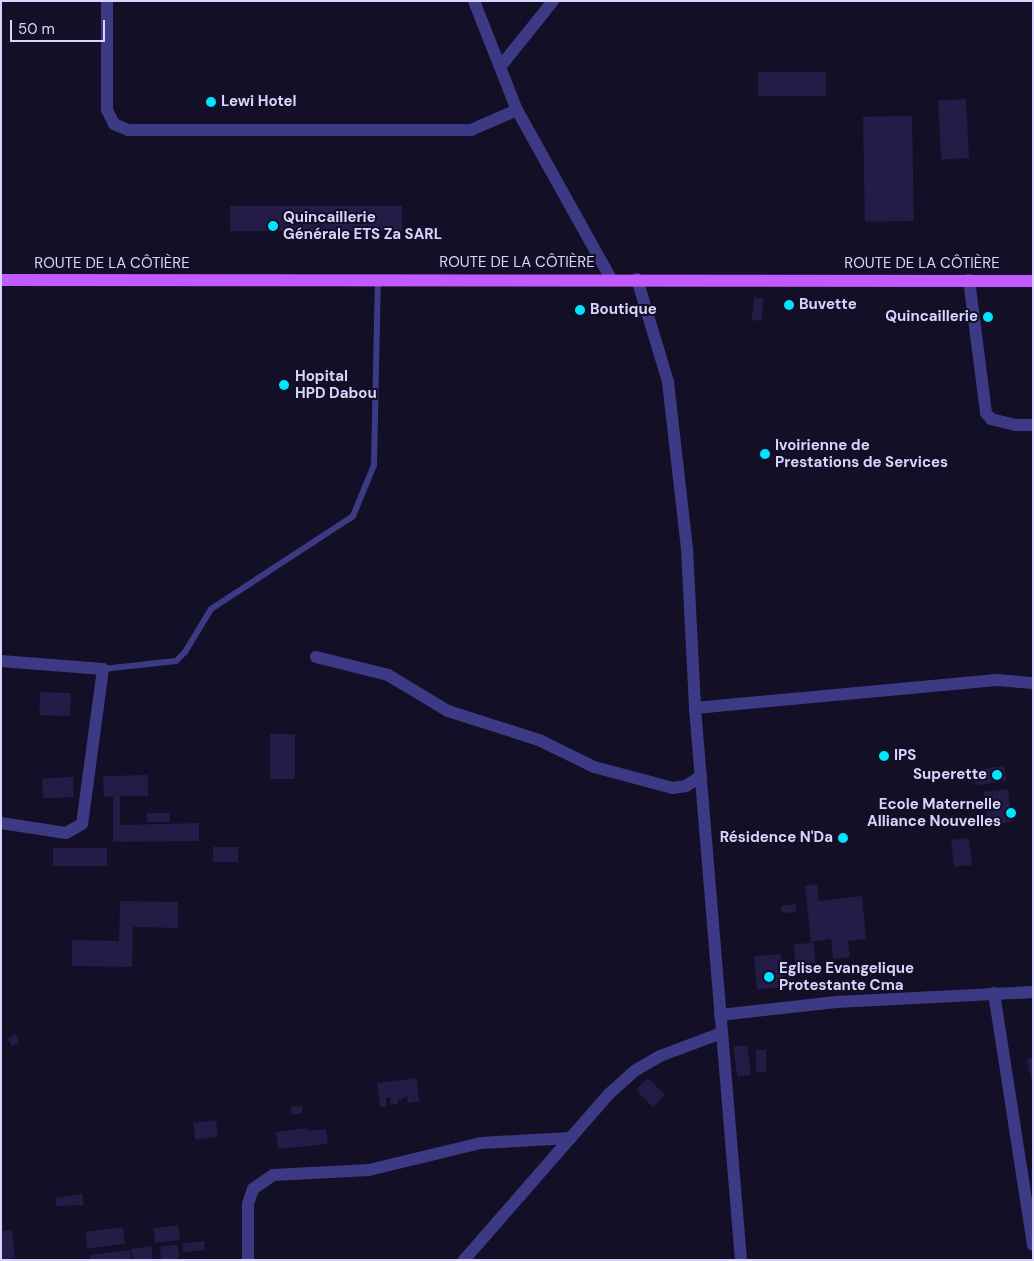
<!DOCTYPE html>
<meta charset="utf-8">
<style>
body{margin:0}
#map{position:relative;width:1034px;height:1261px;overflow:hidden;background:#130f26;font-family:"DM Sans",sans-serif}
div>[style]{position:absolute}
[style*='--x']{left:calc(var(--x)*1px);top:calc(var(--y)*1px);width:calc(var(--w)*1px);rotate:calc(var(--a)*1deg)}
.building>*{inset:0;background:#241b47;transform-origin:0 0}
.lane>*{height:6px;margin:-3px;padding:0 3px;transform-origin:3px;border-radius:3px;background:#3d3a85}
.street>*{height:12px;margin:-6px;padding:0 6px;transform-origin:6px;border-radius:6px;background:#3d3a85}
.primary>*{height:12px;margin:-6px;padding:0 6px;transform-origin:6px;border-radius:6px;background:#c25bff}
.dots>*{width:14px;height:14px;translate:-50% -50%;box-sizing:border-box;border:2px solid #130f26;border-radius:50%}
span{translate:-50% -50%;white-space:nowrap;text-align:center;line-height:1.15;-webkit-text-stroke:4px #130f26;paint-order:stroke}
.poi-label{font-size:15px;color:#d9d4ff;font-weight:700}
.left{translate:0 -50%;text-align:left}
.right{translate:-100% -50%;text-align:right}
.street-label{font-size:15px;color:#d9d4ff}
.frame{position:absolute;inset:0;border:2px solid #d9d4ff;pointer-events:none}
.scale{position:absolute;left:10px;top:20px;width:95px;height:22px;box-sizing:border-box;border:2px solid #d9d4ff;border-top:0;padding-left:6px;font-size:15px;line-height:18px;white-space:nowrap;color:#d9d4ff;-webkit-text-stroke:4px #130f26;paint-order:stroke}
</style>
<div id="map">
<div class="building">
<i style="left:758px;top:72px;width:68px;height:24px"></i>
<i style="left:966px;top:99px;width:59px;height:28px;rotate:87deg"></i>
<i style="left:912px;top:116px;width:105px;height:49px;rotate:89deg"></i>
<i style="left:230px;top:206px;width:172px;height:25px"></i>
<i style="left:754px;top:298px;width:10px;height:22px;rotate:6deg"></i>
<i style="left:40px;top:692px;width:31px;height:23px;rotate:2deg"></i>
<i style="left:270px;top:734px;width:25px;height:45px"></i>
<i style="left:1004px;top:766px;width:15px;height:31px;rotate:82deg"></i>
<i style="clip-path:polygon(148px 775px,148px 796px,120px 796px,120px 825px,199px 823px,199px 841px,113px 842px,113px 796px,104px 797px,103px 776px)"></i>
<i style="left:73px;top:777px;width:20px;height:31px;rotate:87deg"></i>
<i style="left:1008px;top:789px;width:33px;height:25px;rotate:83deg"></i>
<i style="left:147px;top:813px;width:23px;height:9px"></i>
<i style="left:969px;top:838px;width:27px;height:18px;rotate:84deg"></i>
<i style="left:213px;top:847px;width:25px;height:15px"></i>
<i style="left:107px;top:848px;width:18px;height:54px;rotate:90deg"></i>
<i style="clip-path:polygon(817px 884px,819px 901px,862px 896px,866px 939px,848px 941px,850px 957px,833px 959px,831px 939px,811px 942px,805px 886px)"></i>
<i style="clip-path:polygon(120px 901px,178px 902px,178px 928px,133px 927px,132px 967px,72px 966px,72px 940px,119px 941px)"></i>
<i style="clip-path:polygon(796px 904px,796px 912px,782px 913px,781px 906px)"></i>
<i style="left:814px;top:943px;width:20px;height:20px;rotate:87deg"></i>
<i style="left:781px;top:954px;width:33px;height:27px;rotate:85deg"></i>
<i style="left:15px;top:1034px;width:9px;height:9px;rotate:58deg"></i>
<i style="left:747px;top:1045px;width:30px;height:14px;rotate:82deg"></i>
<i style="left:756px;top:1050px;width:10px;height:22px"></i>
<i style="clip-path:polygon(1033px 1058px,1033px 1084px,1032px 1084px,1027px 1059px)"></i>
<i style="clip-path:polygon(417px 1078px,419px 1101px,408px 1103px,407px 1095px,400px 1101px,398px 1096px,398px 1104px,391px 1105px,390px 1097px,386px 1098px,387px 1107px,380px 1107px,377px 1083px)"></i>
<i style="left:648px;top:1078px;width:24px;height:17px;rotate:45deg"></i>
<i style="clip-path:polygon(302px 1106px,302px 1113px,292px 1115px,291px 1107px)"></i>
<i style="left:216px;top:1120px;width:17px;height:23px;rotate:83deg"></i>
<i style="clip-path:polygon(307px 1128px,308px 1131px,326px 1129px,328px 1144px,278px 1149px,276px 1132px)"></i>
<i style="clip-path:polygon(82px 1194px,84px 1205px,56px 1206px,55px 1198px)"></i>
<i style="left:178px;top:1225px;width:15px;height:25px;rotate:82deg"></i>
<i style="left:123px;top:1227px;width:17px;height:38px;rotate:83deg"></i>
<i style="clip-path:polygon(12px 1230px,15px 1258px,1px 1260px,2px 1231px)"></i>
<i style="left:204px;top:1241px;width:9px;height:22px;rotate:84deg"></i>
<i style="left:178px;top:1245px;width:15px;height:18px;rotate:86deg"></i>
<i style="clip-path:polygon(151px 1246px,153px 1260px,133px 1260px,131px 1249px)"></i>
<i style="clip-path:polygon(130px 1250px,131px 1260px,91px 1260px,90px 1255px)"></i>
</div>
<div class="lane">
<i style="--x:103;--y:669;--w:73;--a:-6.3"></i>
<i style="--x:176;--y:661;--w:13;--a:-45"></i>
<i style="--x:185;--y:652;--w:50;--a:-58.8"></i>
<i style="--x:211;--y:609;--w:170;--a:-33.2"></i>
<i style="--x:353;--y:516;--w:55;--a:-67.6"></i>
<i style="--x:374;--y:465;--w:184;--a:-88.8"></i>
</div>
<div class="street">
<i style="--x:107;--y:1;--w:109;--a:90"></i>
<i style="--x:107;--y:110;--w:16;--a:63"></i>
<i style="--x:114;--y:124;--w:15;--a:23"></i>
<i style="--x:128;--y:130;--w:343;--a:0"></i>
<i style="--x:471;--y:130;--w:50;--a:-23.5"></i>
<i style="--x:474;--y:1;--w:117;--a:68.5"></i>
<i style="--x:517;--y:110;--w:193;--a:60.9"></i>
<i style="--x:500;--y:67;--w:85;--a:-51.2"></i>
<i style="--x:637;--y:279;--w:108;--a:73.2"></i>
<i style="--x:668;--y:382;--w:168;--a:83.5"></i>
<i style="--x:687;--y:549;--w:159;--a:87.1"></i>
<i style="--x:695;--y:708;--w:554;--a:85.24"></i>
<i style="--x:969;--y:280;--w:134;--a:82.7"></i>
<i style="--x:986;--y:413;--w:8;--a:50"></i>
<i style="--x:991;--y:419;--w:25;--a:14"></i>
<i style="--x:1015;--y:425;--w:18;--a:0"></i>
<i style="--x:316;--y:657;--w:74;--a:14"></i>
<i style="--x:388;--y:675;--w:70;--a:31"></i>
<i style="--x:448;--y:711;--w:96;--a:17.7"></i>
<i style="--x:539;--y:740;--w:61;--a:26.1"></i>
<i style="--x:594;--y:767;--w:82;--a:14.9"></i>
<i style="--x:673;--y:788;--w:13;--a:-9"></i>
<i style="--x:686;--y:786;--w:18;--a:-34"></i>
<i style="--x:1;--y:661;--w:102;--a:4.5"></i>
<i style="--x:103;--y:669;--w:156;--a:97.7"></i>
<i style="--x:82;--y:824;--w:18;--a:151"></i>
<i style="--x:66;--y:833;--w:66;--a:-171.3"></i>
<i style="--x:695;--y:708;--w:303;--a:-5.3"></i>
<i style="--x:997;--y:680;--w:36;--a:5"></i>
<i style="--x:994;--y:993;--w:255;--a:81.2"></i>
<i style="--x:720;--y:1015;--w:117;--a:-6.4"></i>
<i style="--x:836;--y:1002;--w:197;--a:-2.9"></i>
<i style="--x:248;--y:1260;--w:56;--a:-90"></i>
<i style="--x:248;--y:1204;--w:16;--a:-72"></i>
<i style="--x:253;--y:1189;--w:24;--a:-35"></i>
<i style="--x:273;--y:1175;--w:96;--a:-3"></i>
<i style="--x:369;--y:1170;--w:115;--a:-13.6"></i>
<i style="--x:481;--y:1143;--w:90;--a:-3.2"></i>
<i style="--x:464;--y:1260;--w:220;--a:-48.9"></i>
<i style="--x:609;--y:1094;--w:36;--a:-42"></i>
<i style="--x:636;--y:1070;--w:28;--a:-30"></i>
<i style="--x:660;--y:1056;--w:66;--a:-20.4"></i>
</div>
<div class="primary">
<i style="--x:1;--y:280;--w:1032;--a:0.06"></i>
</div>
<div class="dots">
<i style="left:211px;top:102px;background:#00e5ff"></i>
<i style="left:273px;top:226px;background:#00e5ff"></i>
<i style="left:789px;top:305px;background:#00e5ff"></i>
<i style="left:580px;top:310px;background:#00e5ff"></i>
<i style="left:988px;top:317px;background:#00e5ff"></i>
<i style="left:284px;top:385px;background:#00e5ff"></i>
<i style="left:765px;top:454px;background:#00e5ff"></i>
<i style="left:884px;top:756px;background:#00e5ff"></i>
<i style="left:997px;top:775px;background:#00e5ff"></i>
<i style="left:1011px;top:813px;background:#00e5ff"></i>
<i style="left:843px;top:838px;background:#00e5ff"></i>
<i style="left:769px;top:977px;background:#00e5ff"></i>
</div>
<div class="poi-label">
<span class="left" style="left:221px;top:102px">Lewi Hotel</span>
<span class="left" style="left:283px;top:226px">Quincaillerie<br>Générale ETS Za SARL</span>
<span class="left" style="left:799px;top:305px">Buvette</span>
<span class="left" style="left:590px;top:310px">Boutique</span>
<span class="right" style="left:978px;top:317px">Quincaillerie</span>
<span class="left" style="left:295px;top:385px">Hopital<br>HPD Dabou</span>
<span class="left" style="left:775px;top:454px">Ivoirienne de<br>Prestations de Services</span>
<span class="left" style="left:894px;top:756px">IPS</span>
<span class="right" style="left:987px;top:775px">Superette</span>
<span class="right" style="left:1001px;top:813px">Ecole Maternelle<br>Alliance Nouvelles</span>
<span class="right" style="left:833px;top:838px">Résidence N'Da</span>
<span class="left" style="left:779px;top:977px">Eglise Evangelique<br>Protestante Cma</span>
</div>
<div class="street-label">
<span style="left:517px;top:263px">ROUTE DE LA CÔTIÈRE</span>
<span style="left:112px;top:264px">ROUTE DE LA CÔTIÈRE</span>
<span style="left:922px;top:264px">ROUTE DE LA CÔTIÈRE</span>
</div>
<div class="frame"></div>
<div class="scale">50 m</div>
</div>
